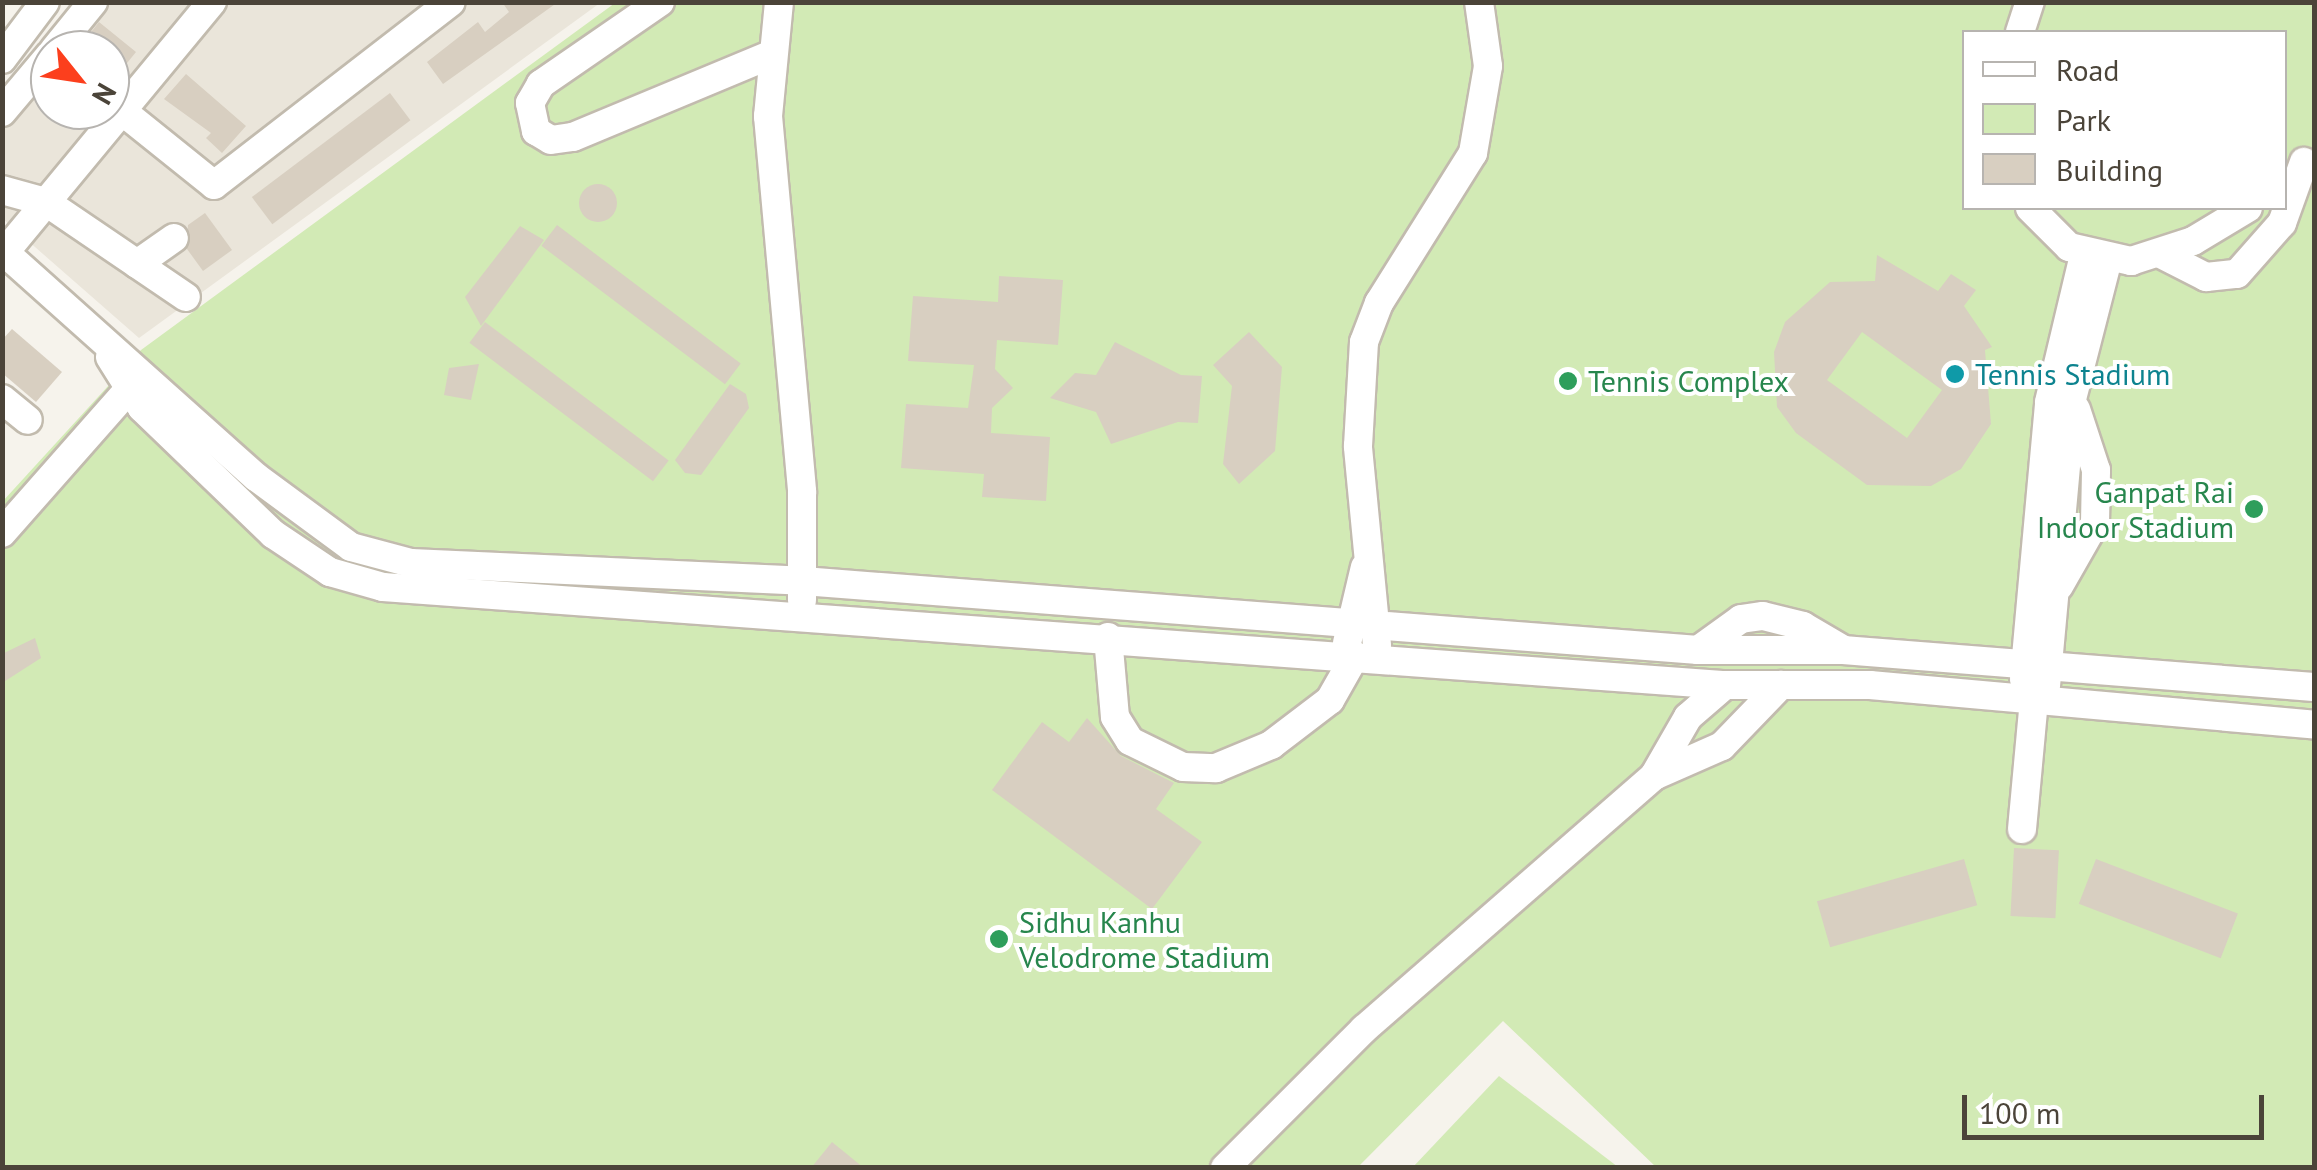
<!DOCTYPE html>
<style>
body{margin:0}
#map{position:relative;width:2317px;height:1170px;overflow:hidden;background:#f6f3ec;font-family:"PT Sans",sans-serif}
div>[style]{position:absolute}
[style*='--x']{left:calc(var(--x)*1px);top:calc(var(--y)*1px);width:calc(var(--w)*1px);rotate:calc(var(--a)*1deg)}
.residential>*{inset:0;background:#eae5da}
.green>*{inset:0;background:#d2eab5}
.building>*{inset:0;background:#d8cfc1;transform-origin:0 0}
.round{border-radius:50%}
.roads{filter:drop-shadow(2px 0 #c2bbae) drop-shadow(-2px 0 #c2bbae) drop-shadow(0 2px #c2bbae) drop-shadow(0 -2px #c2bbae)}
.minor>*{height:28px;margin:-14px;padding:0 14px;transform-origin:14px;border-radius:14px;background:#fff}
.dots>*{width:28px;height:28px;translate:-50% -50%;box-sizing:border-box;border:5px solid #fff;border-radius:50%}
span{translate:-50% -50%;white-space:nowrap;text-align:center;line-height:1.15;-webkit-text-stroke:8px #fff;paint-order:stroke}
.culture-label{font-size:30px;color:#0d838f}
.left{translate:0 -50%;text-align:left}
.leisure-label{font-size:30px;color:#27864d}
.right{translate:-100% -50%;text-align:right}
.frame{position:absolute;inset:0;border:5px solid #4b4439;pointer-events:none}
.legend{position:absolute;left:1962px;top:30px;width:325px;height:180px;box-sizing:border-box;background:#fff;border:2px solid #b7b4b0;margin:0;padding:12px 18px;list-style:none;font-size:30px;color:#4b4439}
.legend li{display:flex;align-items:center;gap:20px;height:50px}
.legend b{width:50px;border:2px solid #b7b4b0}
.north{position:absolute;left:30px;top:30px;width:100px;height:100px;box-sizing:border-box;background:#fff;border:2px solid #b7b4b0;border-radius:50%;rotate:120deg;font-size:28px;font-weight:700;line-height:40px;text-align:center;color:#4b4439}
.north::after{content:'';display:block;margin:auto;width:35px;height:45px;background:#fc3f1d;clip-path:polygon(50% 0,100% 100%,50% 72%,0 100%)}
.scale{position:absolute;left:1962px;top:1095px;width:302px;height:45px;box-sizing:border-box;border:5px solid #4b4439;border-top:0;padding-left:12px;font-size:30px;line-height:35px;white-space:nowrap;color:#4b4439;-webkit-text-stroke:8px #fff;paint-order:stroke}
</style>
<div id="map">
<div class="residential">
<i style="clip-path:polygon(107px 3px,600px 3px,139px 338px,3px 219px,3px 127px,50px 70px,50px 110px,110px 110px,110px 50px,67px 50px)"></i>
</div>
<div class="green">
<i style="clip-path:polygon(evenodd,615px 3px,2314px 3px,2314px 1167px,1656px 1167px,1503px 1021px,1358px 1167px,3px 1168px,3px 501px,141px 350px,615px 3px,1964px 32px,2284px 32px,2284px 208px,1964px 208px,1964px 32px)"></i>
<i style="clip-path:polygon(1499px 1076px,1618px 1167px,1413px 1167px)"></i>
</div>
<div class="building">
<i style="clip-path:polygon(502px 2px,558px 2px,443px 84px,427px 62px,478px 22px,485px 32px,509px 12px)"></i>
<i style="clip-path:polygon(99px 22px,136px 52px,110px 84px,110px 50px,77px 50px)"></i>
<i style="clip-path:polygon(186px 74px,246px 126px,222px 153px,206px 138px,211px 133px,164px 99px)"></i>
<i style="left:390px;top:93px;width:34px;height:173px;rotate:53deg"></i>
<i class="round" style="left:579px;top:184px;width:38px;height:38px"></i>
<i style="clip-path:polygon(205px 213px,232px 250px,203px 271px,187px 249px,188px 225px)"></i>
<i style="left:557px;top:225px;width:230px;height:26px;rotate:37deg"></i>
<i style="clip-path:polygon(520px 226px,544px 240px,481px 326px,465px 297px)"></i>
<i style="clip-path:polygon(evenodd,1877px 255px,1938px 291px,1951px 274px,1976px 290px,1964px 306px,1992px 347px,1985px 350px,1991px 424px,1961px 469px,1931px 486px,1867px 485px,1796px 433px,1777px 407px,1774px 352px,1785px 322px,1830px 282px,1875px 281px,1877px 255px,1862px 332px,1942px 390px,1907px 438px,1827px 380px,1862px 332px)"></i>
<i style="clip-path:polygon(999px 276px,1063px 280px,1058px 345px,997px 340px,995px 369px,1013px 388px,992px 408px,991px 433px,1050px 437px,1046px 501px,982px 497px,984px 474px,901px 468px,906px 404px,968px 408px,974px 365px,908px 361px,913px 296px,998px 302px)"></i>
<i style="left:485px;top:322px;width:230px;height:26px;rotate:37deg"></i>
<i style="clip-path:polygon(12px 329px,62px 372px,36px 402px,2px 373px,2px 340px)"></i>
<i style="clip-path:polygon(1249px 332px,1282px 367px,1275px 451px,1239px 484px,1223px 464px,1232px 386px,1213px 365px)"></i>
<i style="clip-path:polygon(1115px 342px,1181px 375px,1202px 376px,1198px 423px,1178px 422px,1111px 444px,1096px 412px,1050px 398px,1075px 373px,1096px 375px)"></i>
<i style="clip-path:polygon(479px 364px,471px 400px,444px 395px,449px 368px)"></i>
<i style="clip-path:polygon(730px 384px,746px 394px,749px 408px,701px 475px,685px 473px,675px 460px)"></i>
<i style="clip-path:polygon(35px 638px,41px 658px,2px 683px,2px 654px)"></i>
<i style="clip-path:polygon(1087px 718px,1121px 756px,1174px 783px,1156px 809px,1202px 842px,1152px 909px,992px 790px,1042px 722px,1069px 742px)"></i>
<i style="left:2014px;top:848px;width:45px;height:68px;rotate:3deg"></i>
<i style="left:1964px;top:859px;width:48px;height:153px;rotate:74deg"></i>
<i style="left:2096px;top:859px;width:152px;height:48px;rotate:21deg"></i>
<i style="clip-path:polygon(832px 1142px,864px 1168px,811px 1168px)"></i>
</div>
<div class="roads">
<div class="minor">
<i style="--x:660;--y:2;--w:145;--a:145.4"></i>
<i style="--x:541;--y:84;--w:22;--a:120"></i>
<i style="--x:530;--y:103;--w:29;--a:78"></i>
<i style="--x:536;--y:131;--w:17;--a:31"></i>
<i style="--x:551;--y:140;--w:22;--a:-8"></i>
<i style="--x:573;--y:137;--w:213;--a:-22.6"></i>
<i style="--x:779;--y:2;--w:115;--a:95.5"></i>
<i style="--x:768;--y:116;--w:378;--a:84.8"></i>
<i style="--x:802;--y:492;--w:108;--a:90"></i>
<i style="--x:2020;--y:32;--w:32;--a:-72"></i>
<i style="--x:54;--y:50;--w:62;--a:-50.9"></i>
<i style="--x:2;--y:59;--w:71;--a:-53"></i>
<i style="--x:122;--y:111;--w:118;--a:38.8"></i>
<i style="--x:214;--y:185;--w:299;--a:-37.7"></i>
<i style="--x:2;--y:112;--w:75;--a:-49.9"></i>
<i style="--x:2;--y:190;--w:46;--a:15.3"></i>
<i style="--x:46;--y:202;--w:169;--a:34.2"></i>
<i style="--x:2030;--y:208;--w:55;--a:45"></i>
<i style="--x:2069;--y:247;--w:64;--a:12.7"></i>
<i style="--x:2131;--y:261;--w:65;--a:-17.9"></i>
<i style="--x:2193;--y:241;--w:64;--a:-31"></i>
<i style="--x:2;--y:250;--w:341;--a:41.8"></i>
<i style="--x:256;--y:477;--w:118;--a:36.4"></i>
<i style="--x:351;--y:547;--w:62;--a:14.9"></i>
<i style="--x:411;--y:563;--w:392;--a:2.6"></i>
<i style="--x:803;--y:581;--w:898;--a:4.41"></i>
<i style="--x:1698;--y:650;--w:145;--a:0"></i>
<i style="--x:1843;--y:650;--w:472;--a:4.5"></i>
<i style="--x:5;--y:252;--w:325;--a:-50.4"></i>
<i style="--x:2159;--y:253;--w:53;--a:27.1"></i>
<i style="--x:2206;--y:277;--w:31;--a:-6"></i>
<i style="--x:2237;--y:274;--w:68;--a:-48.6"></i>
<i style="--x:2282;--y:223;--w:65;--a:-70.2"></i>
<i style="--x:137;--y:264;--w:45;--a:-35.1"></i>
<i style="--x:110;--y:357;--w:60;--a:57.9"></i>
<i style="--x:142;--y:408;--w:182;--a:43.9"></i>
<i style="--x:273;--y:534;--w:69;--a:33.7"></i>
<i style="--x:330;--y:572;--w:55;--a:15.8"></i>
<i style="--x:383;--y:587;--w:1346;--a:4.18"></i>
<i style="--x:1725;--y:685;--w:145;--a:0"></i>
<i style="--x:1870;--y:685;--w:446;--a:5.1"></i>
<i style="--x:2;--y:399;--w:33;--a:39"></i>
<i style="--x:2;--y:533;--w:192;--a:-48.6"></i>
<i style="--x:2059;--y:586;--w:73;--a:-60.3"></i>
<i style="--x:2095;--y:523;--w:53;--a:-88.9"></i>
<i style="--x:2096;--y:470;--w:64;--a:-108.2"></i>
<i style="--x:1108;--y:637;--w:80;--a:85"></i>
<i style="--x:1115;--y:717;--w:28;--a:58"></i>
<i style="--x:1130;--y:741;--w:59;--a:26.1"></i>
<i style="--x:1183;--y:767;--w:33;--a:2"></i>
<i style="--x:1216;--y:768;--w:60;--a:-22.7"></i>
<i style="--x:1271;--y:745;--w:74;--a:-37.3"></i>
<i style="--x:1330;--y:700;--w:51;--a:-60.4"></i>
<i style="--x:1347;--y:643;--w:78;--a:-76.7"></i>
<i style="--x:1377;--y:645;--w:200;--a:-95.5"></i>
<i style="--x:1358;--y:446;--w:104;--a:-86.7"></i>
<i style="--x:1364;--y:342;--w:42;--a:-69"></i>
<i style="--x:1379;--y:303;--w:177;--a:-57.9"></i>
<i style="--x:1473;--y:153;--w:88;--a:-80.2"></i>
<i style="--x:1488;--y:66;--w:65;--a:-98"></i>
<i style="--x:1698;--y:650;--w:53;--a:-35.8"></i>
<i style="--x:1741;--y:619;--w:22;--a:-8"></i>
<i style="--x:1763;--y:616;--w:41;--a:14"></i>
<i style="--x:1803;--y:626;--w:45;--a:30.5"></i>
<i style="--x:2024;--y:679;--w:278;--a:-84.8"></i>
<i style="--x:2049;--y:402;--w:151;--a:-76.6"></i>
<i style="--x:2046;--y:686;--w:288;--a:-84.8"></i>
<i style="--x:2072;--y:399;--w:145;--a:-75.6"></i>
<i style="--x:1654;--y:776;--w:68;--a:-60"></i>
<i style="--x:1688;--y:717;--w:49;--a:-40.9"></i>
<i style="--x:2022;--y:829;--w:130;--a:-84.7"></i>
<i style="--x:1225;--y:1168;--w:197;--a:-45"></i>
<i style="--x:1364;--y:1029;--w:385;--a:-41.1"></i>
<i style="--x:1654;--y:776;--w:74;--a:-23.8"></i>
<i style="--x:1722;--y:746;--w:85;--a:-46"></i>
</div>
</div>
<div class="dots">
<i style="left:1955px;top:374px;background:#0f9aa8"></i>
<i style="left:1568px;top:381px;background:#2e9e5b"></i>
<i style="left:2254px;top:509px;background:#2e9e5b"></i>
<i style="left:999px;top:939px;background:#2e9e5b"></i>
</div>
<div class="culture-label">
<span class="left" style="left:1975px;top:374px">Tennis Stadium</span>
</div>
<div class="leisure-label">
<span class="left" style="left:1588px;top:381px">Tennis Complex</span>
<span class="right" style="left:2234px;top:509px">Ganpat Rai<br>Indoor Stadium</span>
<span class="left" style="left:1019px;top:939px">Sidhu Kanhu<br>Velodrome Stadium</span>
</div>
<div class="frame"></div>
<ul class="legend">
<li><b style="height:12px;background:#fff"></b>Road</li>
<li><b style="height:28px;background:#d2eab5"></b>Park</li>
<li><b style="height:28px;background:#d8cfc1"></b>Building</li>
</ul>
<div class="north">N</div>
<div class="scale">100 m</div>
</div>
